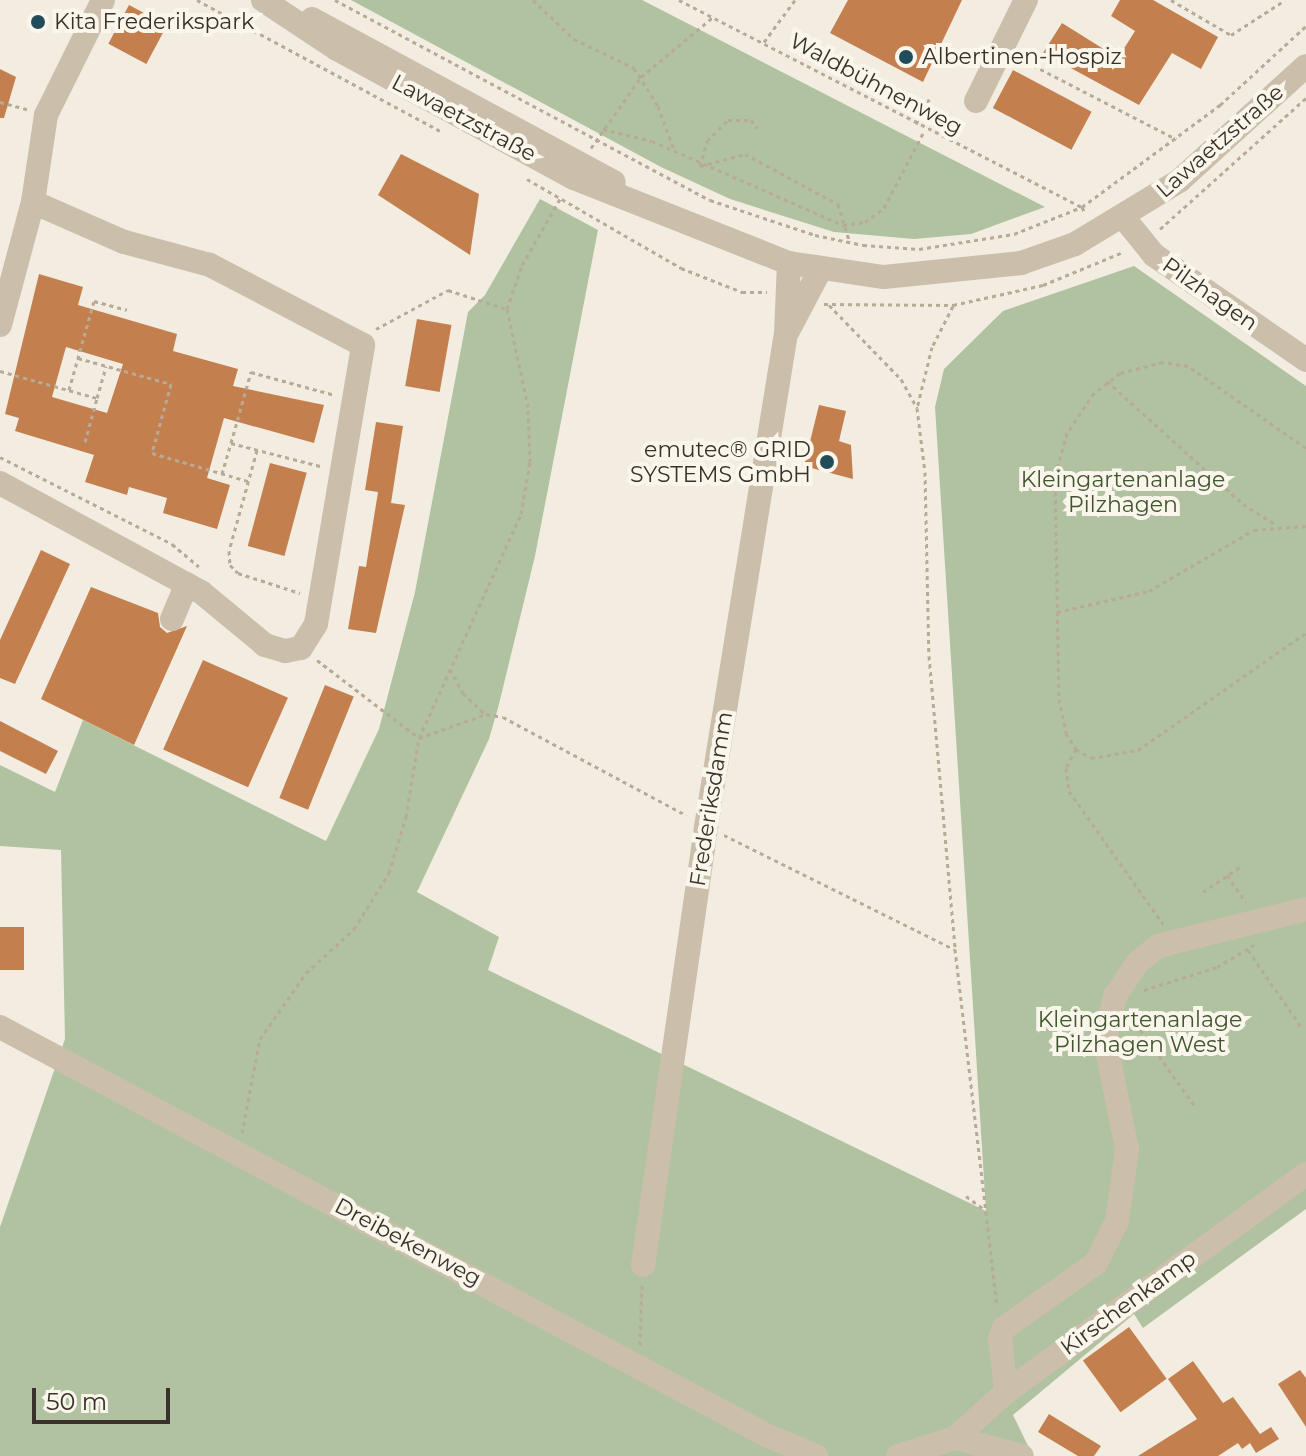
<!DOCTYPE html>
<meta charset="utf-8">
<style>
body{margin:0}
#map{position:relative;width:1306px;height:1456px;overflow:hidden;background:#f2ede0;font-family:Montserrat,sans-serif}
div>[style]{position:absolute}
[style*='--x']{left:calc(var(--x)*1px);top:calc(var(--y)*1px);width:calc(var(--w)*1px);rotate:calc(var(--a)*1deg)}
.green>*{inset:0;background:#b0c2a0}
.building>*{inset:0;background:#c37f4e;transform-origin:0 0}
.path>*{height:3px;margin-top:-1.5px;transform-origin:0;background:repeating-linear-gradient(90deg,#b7aa96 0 4px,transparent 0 8px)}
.minor>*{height:24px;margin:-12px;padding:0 12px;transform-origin:12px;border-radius:12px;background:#cbbfab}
.dots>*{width:22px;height:22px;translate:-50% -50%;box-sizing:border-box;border:4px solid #faf6ec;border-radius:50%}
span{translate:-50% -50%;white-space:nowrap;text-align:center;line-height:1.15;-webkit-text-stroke:8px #faf6ec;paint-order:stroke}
.poi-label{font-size:22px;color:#39312a}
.left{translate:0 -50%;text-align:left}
.right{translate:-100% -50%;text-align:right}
.street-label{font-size:22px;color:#39312a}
.park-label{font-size:22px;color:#41572f}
.scale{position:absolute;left:32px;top:1388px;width:138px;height:36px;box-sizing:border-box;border:4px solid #39312a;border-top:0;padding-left:10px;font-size:24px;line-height:28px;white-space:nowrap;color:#39312a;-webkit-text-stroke:6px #faf6ec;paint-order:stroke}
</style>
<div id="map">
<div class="green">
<i style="clip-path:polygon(351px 0,642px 0,1045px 207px,971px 234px,914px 239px,834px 232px,730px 199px,661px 167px)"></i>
<i style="clip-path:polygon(540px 199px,598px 230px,535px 556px,498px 708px,489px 739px,417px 892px,499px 937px,488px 970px,986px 1211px,935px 407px,944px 369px,1003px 311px,1134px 266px,1306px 386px,1306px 1209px,1143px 1328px,1134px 1314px,1013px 1415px,1033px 1456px,0 1456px,0 1227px,65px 1039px,61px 850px,0 846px,0 765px,55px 792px,83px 720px,326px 841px,379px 729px,415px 592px,468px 312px,485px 295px)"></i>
</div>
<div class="building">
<i style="clip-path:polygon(848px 0,962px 0,923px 82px,830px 33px)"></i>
<i style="clip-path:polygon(1120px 0,1153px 0,1218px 37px,1201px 69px,1172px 53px,1139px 105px,1043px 53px,1062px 23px,1118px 58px,1135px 31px,1111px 16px)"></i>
<i style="left:129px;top:5px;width:43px;height:44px;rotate:28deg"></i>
<i style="clip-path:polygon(0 69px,16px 77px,4px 118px,0 118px)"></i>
<i style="left:1013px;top:70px;width:89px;height:43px;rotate:28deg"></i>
<i style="clip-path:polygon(401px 154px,479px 194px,470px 255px,378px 195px)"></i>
<i style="clip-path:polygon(evenodd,39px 274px,83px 287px,78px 305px,177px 334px,173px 351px,238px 369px,233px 386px,324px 405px,314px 443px,224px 418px,207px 478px,230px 485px,217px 529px,163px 513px,167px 498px,129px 487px,127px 495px,85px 482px,94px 455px,15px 431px,19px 418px,5px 414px,39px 274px,66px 347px,123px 364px,107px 413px,52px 397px,66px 347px)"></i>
<i style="left:417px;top:319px;width:35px;height:68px;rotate:10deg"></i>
<i style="clip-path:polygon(819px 405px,846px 411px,839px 441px,851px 445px,853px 479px,804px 466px)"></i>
<i style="clip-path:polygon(376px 422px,403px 426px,391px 503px,405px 505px,376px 633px,348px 629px,359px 566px,366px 567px,378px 492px,365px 490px)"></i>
<i style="left:270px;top:463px;width:38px;height:86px;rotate:15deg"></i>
<i style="clip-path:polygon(41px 550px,70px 564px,15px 684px,0 678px,0 640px)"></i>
<i style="clip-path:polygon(91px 587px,158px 613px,160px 627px,167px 633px,187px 626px,134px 745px,41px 699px)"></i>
<i style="left:203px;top:660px;width:93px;height:98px;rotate:24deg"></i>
<i style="left:325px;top:685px;width:31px;height:122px;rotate:22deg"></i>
<i style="clip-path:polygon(0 721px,58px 751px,46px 774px,0 751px)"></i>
<i style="left:0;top:927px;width:24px;height:43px"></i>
<i style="left:1129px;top:1327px;width:64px;height:57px;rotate:54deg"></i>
<i style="clip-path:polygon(1193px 1361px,1223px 1403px,1233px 1397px,1260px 1434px,1271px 1427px,1279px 1439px,1256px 1453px,1250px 1443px,1242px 1449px,1238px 1443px,1218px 1456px,1138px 1456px,1197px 1419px,1168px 1379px)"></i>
<i style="clip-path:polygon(1300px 1370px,1306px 1378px,1306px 1427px,1278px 1384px)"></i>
<i style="clip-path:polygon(1049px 1414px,1101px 1446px,1094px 1456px,1078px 1456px,1038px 1432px)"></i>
</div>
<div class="path">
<i style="--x:197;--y:0;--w:276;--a:28.3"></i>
<i style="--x:335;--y:0;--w:425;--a:28.1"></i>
<i style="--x:710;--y:200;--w:111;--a:18.4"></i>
<i style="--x:815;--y:235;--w:49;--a:11.8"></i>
<i style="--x:863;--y:245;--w:56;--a:4.1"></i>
<i style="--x:919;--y:249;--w:96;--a:-9"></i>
<i style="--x:1014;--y:234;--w:73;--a:-21.7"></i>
<i style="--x:1082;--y:207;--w:172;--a:-36.5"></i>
<i style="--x:1220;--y:105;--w:117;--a:-42.6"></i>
<i style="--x:533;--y:0;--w:57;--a:43.6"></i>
<i style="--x:574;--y:39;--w:67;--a:25.8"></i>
<i style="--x:634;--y:68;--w:45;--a:57.7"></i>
<i style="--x:658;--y:106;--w:47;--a:70"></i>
<i style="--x:679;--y:0;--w:453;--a:27.2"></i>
<i style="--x:1082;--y:207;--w:7;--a:63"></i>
<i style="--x:1171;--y:0;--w:69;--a:30.3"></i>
<i style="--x:1231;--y:35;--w:64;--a:-32.9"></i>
<i style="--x:764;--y:42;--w:52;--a:-53.6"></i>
<i style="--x:1019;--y:58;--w:177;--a:27.3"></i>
<i style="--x:0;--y:102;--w:28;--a:15"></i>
<i style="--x:916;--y:124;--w:32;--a:-62"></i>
<i style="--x:603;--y:129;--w:50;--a:13.8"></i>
<i style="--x:652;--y:141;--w:209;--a:23.7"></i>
<i style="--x:843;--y:225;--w:22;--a:-8"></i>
<i style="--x:865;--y:222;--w:24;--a:-36"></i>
<i style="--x:884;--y:208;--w:87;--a:-62.5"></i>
<i style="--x:591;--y:148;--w:87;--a:-54.8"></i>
<i style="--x:641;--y:77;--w:94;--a:-39.8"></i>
<i style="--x:700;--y:166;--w:47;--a:-14.9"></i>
<i style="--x:745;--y:154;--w:106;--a:28.3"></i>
<i style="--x:838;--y:204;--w:39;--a:73"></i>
<i style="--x:700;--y:166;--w:26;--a:-74"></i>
<i style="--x:707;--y:141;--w:30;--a:-45"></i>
<i style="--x:728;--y:120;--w:23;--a:0"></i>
<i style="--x:751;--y:120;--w:10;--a:53"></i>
<i style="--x:527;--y:179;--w:178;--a:30"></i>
<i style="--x:681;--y:268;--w:66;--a:21.5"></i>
<i style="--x:742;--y:292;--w:25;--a:0"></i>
<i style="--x:1160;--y:229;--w:196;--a:-41.9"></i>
<i style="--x:824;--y:304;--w:129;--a:0.4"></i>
<i style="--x:953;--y:305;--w:92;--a:-12.5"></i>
<i style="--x:1043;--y:285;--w:87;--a:-22.4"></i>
<i style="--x:829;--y:305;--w:103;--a:45.8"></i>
<i style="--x:901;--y:379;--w:33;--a:61"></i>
<i style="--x:953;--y:306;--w:46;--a:117.1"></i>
<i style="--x:932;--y:347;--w:63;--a:103.8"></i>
<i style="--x:917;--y:408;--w:64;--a:82.9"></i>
<i style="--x:925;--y:472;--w:184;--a:88.8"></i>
<i style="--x:929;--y:656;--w:294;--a:84.9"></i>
<i style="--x:955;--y:949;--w:360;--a:83.3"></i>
<i style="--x:376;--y:329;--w:82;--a:-28.4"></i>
<i style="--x:448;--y:290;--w:62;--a:17.9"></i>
<i style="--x:507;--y:309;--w:46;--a:-71.2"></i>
<i style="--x:522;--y:265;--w:76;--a:-60.1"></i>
<i style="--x:78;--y:358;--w:97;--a:15.6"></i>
<i style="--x:171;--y:384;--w:72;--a:105.4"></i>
<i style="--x:152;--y:453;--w:100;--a:16.3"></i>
<i style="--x:0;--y:371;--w:101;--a:15.6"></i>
<i style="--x:97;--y:398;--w:33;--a:-74"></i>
<i style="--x:1107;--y:381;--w:183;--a:42.1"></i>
<i style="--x:1243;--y:504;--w:39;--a:32"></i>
<i style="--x:69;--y:390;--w:92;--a:-74.3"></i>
<i style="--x:94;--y:301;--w:34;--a:15"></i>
<i style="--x:85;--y:442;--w:46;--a:-74.7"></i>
<i style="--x:231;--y:443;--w:74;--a:-74.3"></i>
<i style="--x:251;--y:372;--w:87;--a:15.3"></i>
<i style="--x:1306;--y:448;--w:144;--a:-145.2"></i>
<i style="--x:1188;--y:366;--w:25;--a:-171"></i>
<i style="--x:1163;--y:362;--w:44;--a:165.7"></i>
<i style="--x:1120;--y:373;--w:33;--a:142"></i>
<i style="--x:1094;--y:393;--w:48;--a:124"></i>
<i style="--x:1067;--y:433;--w:45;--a:105.6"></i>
<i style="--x:1055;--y:476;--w:223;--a:89"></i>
<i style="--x:1059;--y:699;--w:35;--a:78"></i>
<i style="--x:1066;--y:733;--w:19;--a:58"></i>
<i style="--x:1076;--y:749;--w:17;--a:31"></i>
<i style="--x:1091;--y:758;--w:48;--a:-9.7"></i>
<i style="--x:1138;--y:750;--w:205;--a:-34.9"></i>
<i style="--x:257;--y:450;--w:105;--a:105.5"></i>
<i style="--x:229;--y:551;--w:14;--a:86"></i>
<i style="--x:230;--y:565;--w:11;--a:45"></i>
<i style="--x:238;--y:573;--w:65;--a:17.9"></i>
<i style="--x:0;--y:457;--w:193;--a:26.8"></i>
<i style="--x:172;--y:544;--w:35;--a:40"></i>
<i style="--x:222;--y:474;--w:32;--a:-74"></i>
<i style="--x:231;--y:443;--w:92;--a:14.5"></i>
<i style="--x:1057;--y:612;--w:94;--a:-12.9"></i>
<i style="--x:1149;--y:591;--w:121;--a:-30.2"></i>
<i style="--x:1254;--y:530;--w:52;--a:-4.4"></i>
<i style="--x:317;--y:660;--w:128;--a:37.4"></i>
<i style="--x:450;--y:669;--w:27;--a:62"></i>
<i style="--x:463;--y:693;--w:29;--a:44"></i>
<i style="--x:419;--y:738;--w:71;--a:-19.7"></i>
<i style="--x:486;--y:714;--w:17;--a:10"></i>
<i style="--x:503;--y:717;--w:208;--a:28.2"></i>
<i style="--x:1076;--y:749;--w:21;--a:118"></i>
<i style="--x:1066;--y:768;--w:23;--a:83"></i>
<i style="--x:1069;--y:791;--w:163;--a:54.7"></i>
<i style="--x:724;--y:835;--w:257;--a:26.4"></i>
<i style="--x:1227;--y:875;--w:33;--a:55"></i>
<i style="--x:1203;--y:892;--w:46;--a:-34.4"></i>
<i style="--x:1248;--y:950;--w:95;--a:55.3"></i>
<i style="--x:1144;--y:990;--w:77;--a:-17.5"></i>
<i style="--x:1217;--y:967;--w:43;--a:-30.7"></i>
<i style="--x:1131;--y:1017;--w:108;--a:54.4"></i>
<i style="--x:242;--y:1133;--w:96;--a:-79.2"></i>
<i style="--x:260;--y:1039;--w:80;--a:-55.1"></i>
<i style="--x:306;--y:973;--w:65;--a:-42.5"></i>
<i style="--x:354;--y:929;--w:66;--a:-58"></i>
<i style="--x:389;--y:873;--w:59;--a:-73.1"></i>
<i style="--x:406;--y:817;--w:80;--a:-80.7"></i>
<i style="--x:419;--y:738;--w:246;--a:-65.5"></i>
<i style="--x:521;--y:514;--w:53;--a:-80.2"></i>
<i style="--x:530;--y:462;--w:55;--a:-92.1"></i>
<i style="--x:528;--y:407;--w:100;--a:-102.1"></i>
<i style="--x:966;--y:1196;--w:22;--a:36"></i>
<i style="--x:640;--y:1345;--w:60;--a:-88.1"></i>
</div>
<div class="minor">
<i style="--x:263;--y:0;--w:89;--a:33.5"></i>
<i style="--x:337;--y:49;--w:270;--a:28.6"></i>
<i style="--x:574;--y:178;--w:231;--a:21.6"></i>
<i style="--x:789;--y:263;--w:96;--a:8.4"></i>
<i style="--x:884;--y:277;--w:138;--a:-5.8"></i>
<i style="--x:1021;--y:263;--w:57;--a:-19.4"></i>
<i style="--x:1075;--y:244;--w:122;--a:-31.2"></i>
<i style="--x:1179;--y:181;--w:171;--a:-42.2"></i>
<i style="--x:312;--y:19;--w:343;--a:28.4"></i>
<i style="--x:976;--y:101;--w:113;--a:-63.7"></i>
<i style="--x:1124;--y:218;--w:48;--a:51"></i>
<i style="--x:1154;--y:255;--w:185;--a:34.6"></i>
<i style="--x:0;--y:325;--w:127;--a:-75"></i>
<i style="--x:33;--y:202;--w:88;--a:-81.5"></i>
<i style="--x:46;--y:115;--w:128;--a:-63.6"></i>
<i style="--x:788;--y:331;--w:69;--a:-62.3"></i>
<i style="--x:0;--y:483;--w:229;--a:28.5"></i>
<i style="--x:201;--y:592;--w:83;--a:39.6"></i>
<i style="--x:265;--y:645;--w:21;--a:17"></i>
<i style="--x:285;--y:651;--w:16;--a:-11"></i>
<i style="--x:301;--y:648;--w:28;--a:-58"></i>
<i style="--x:316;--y:624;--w:283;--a:-80.4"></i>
<i style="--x:363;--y:345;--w:173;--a:-152.4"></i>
<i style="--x:210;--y:265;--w:89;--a:-165"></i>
<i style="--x:124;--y:242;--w:99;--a:-156.3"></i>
<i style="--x:172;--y:619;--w:38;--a:-67"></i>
<i style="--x:0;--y:1027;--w:870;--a:28.04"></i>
<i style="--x:768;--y:1436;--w:52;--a:22.6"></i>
<i style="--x:643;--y:1265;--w:443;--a:-81.8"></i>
<i style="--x:706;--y:827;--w:499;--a:-80.8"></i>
<i style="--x:786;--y:334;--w:71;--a:-87.6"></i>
<i style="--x:1006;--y:1392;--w:54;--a:-96.3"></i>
<i style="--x:1000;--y:1338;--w:11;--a:-68"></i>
<i style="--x:1004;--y:1328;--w:113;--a:-35.2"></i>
<i style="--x:1096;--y:1263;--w:47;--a:-63.4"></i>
<i style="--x:1117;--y:1221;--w:73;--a:-82.1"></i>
<i style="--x:1127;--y:1149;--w:111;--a:-101.4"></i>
<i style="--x:1105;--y:1040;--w:45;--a:-77.2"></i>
<i style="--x:1115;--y:996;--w:40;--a:-56"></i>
<i style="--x:1137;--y:963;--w:27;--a:-39"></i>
<i style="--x:1158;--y:946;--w:153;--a:-14"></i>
<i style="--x:955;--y:1438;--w:69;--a:-42"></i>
<i style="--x:1006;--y:1392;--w:371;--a:-36"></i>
<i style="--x:898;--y:1456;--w:60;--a:-17.5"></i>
<i style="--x:955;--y:1438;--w:69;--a:15"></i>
</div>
<div class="dots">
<i style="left:38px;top:22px;background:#214c5a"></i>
<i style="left:906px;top:57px;background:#214c5a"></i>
<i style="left:827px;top:462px;background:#214c5a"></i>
</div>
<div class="poi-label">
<span class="left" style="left:54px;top:22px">Kita Frederikspark</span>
<span class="left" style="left:922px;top:57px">Albertinen-Hospiz</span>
<span class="right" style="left:811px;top:462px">emutec® GRID<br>SYSTEMS GmbH</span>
</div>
<div class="street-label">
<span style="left:876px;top:84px;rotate:28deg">Waldbühnenweg</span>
<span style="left:464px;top:118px;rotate:28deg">Lawaetzstraße</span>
<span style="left:1220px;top:141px;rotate:-41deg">Lawaetzstraße</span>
<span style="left:1210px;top:294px;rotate:35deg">Pilzhagen</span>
<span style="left:711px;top:799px;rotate:-81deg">Frederiksdamm</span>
<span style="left:408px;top:1242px;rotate:28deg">Dreibekenweg</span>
<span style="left:1128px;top:1303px;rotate:-36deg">Kirschenkamp</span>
</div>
<div class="park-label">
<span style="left:1123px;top:492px">Kleingartenanlage<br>Pilzhagen</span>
<span style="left:1140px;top:1032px">Kleingartenanlage<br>Pilzhagen West</span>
</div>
<div class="scale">50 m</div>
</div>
